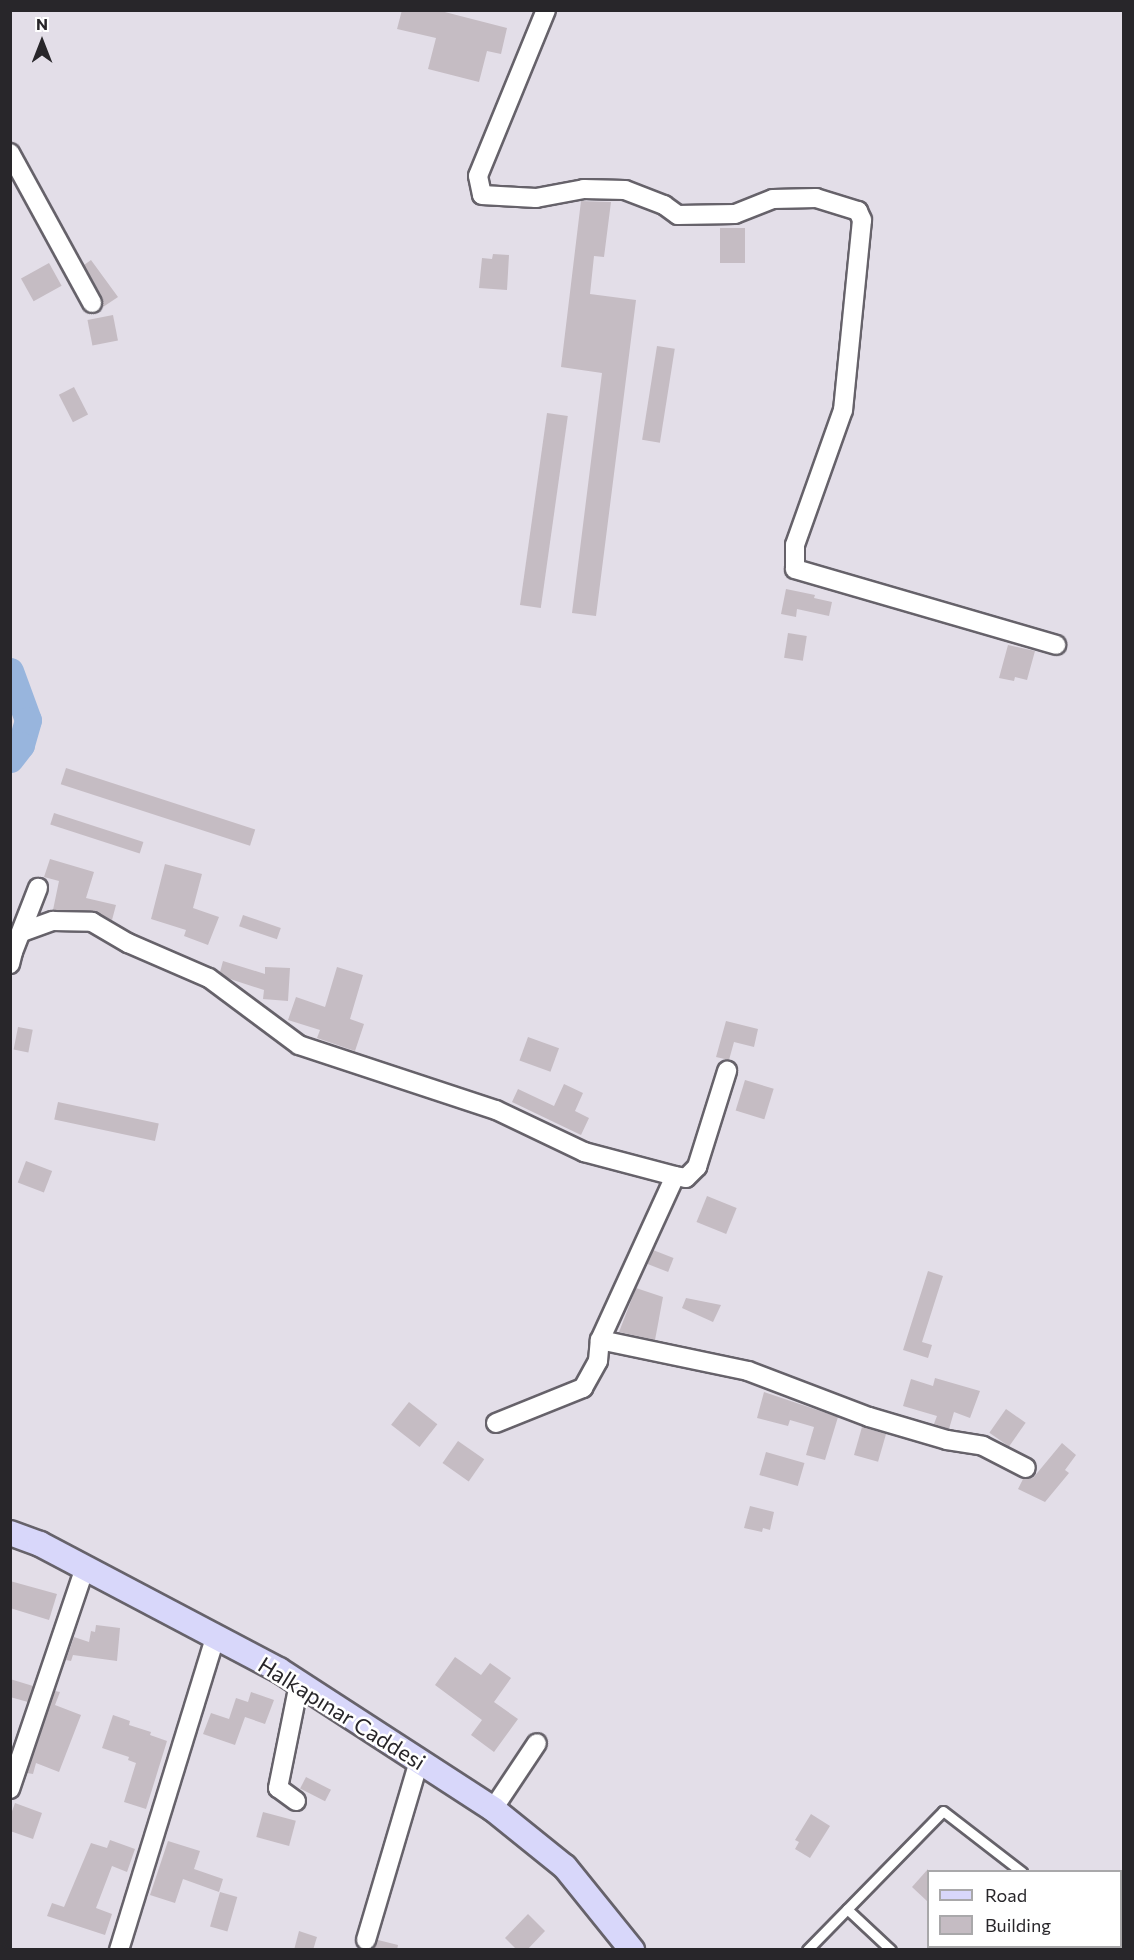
<!DOCTYPE html>
<meta charset="utf-8">
<style>
body{margin:0}
#map{position:relative;width:1134px;height:1960px;overflow:hidden;background:#e3dee8;font-family:Commissioner,sans-serif}
div>[style]{position:absolute}
[style*='--x']{left:calc(var(--x)*1px);top:calc(var(--y)*1px);width:calc(var(--w)*1px);rotate:calc(var(--a)*1deg)}
.river>*{height:27px;margin:-13.5px;padding:0 13.5px;transform-origin:13.5px;border-radius:13.5px;background:#98b5dd}
.building>*{inset:0;background:#c5bcc3;transform-origin:0 0}
.roads{filter:drop-shadow(2px 0 #66626a) drop-shadow(-2px 0 #66626a) drop-shadow(0 2px #66626a) drop-shadow(0 -2px #66626a)}
.lane>*{height:9px;margin:-4.5px;padding:0 4.5px;transform-origin:4.5px;border-radius:4.5px;background:#fff}
.street>*{height:18px;margin:-9px;padding:0 9px;transform-origin:9px;border-radius:9px;background:#fff}
.secondary>*{height:24px;margin:-12px;padding:0 12px;transform-origin:12px;border-radius:12px;background:#d8d7fa}
span{translate:-50% -50%;white-space:nowrap;text-align:center;line-height:1.15;-webkit-text-stroke:5px #fff;paint-order:stroke}
.street-label{font-size:22px;color:#28262a}
.frame{position:absolute;inset:0;border:12px solid #28262a;pointer-events:none}
.legend{position:absolute;left:927px;top:1870px;width:195px;height:78px;box-sizing:border-box;background:#fff;border:2px solid #a9a8aa;margin:0;padding:8px 10px;list-style:none;font-size:18px;color:#28262a}
.legend li{display:flex;align-items:center;gap:12px;height:30px}
.legend b{width:30px;border:2px solid #a9a8aa}
.north{position:absolute;left:12px;top:12px;width:60px;height:60px;-webkit-text-stroke:4px #fff;paint-order:stroke;rotate:0deg;font-size:16px;font-weight:700;line-height:24px;text-align:center;color:#28262a}
.north::after{content:'';display:block;margin:auto;width:21px;height:27px;background:#28262a;clip-path:polygon(50% 0,100% 100%,50% 72%,0 100%)}
</style>
<div id="map">
<div class="river">
<i style="--x:10;--y:671;--w:52;--a:69.8"></i>
<i style="--x:28;--y:720;--w:26;--a:106"></i>
<i style="--x:21;--y:745;--w:18;--a:128"></i>
</div>
<div class="building">
<i style="clip-path:polygon(402px 10px,437px 10px,507px 28px,501px 54px,487px 51px,479px 82px,428px 69px,436px 38px,397px 29px)"></i>
<i style="clip-path:polygon(581px 201px,611px 202px,604px 257px,594px 256px,590px 294px,636px 300px,596px 616px,572px 613px,602px 373px,561px 367px)"></i>
<i style="left:720px;top:228px;width:25px;height:35px"></i>
<i style="clip-path:polygon(493px 254px,509px 255px,507px 290px,479px 288px,482px 258px,492px 259px)"></i>
<i style="clip-path:polygon(91px 260px,118px 297px,103px 307px,102px 298px,84px 265px)"></i>
<i style="left:49px;top:263px;width:26px;height:32px;rotate:61deg"></i>
<i style="left:113px;top:315px;width:26px;height:26px;rotate:79deg"></i>
<i style="left:657px;top:346px;width:18px;height:95px;rotate:9deg"></i>
<i style="left:74px;top:387px;width:31px;height:17px;rotate:63deg"></i>
<i style="left:547px;top:413px;width:21px;height:194px;rotate:8deg"></i>
<i style="clip-path:polygon(786px 589px,815px 595px,814px 598px,832px 602px,829px 616px,797px 609px,796px 617px,781px 614px)"></i>
<i style="left:788px;top:633px;width:19px;height:25px;rotate:9deg"></i>
<i style="clip-path:polygon(1008px 645px,1035px 651px,1027px 680px,1015px 677px,1014px 681px,999px 678px)"></i>
<i style="left:66px;top:768px;width:199px;height:17px;rotate:18deg"></i>
<i style="left:54px;top:813px;width:94px;height:12px;rotate:18deg"></i>
<i style="clip-path:polygon(50px 859px,94px 872px,86px 898px,116px 905px,112px 920px,93px 911px,53px 910px,59px 881px,44px 877px)"></i>
<i style="clip-path:polygon(165px 864px,202px 874px,193px 908px,219px 917px,208px 945px,184px 936px,186px 930px,151px 919px)"></i>
<i style="left:243px;top:915px;width:40px;height:12px;rotate:19deg"></i>
<i style="clip-path:polygon(223px 961px,265px 974px,265px 967px,290px 968px,288px 1001px,263px 999px,264px 990px,227px 978px,220px 972px)"></i>
<i style="clip-path:polygon(337px 967px,363px 975px,350px 1019px,364px 1024px,355px 1051px,317px 1038px,320px 1030px,288px 1020px,296px 997px,325px 1007px)"></i>
<i style="clip-path:polygon(726px 1021px,758px 1029px,754px 1047px,734px 1042px,729px 1060px,716px 1057px)"></i>
<i style="left:18px;top:1027px;width:15px;height:23px;rotate:11deg"></i>
<i style="left:528px;top:1037px;width:33px;height:25px;rotate:20deg"></i>
<i style="left:745px;top:1080px;width:30px;height:32px;rotate:17deg"></i>
<i style="clip-path:polygon(564px 1084px,583px 1093px,575px 1111px,589px 1118px,581px 1135px,512px 1102px,518px 1089px,554px 1106px)"></i>
<i style="left:58px;top:1102px;width:103px;height:18px;rotate:12deg"></i>
<i style="left:26px;top:1161px;width:28px;height:23px;rotate:21deg"></i>
<i style="left:707px;top:1196px;width:32px;height:28px;rotate:22deg"></i>
<i style="left:653px;top:1250px;width:22px;height:15px;rotate:21deg"></i>
<i style="clip-path:polygon(928px 1271px,943px 1276px,922px 1342px,932px 1345px,928px 1358px,903px 1350px)"></i>
<i style="clip-path:polygon(636px 1288px,663px 1297px,655px 1340px,619px 1332px)"></i>
<i style="clip-path:polygon(686px 1298px,721px 1305px,713px 1322px,682px 1308px)"></i>
<i style="clip-path:polygon(935px 1378px,980px 1391px,970px 1418px,954px 1412px,949px 1429px,934px 1424px,937px 1416px,903px 1406px,911px 1379px,933px 1386px)"></i>
<i style="clip-path:polygon(764px 1392px,838px 1417px,825px 1460px,806px 1455px,814px 1427px,790px 1420px,788px 1426px,757px 1418px)"></i>
<i style="left:409px;top:1402px;width:36px;height:29px;rotate:38deg"></i>
<i style="left:1006px;top:1409px;width:24px;height:29px;rotate:35deg"></i>
<i style="left:862px;top:1427px;width:25px;height:29px;rotate:16deg"></i>
<i style="left:458px;top:1441px;width:32px;height:27px;rotate:35deg"></i>
<i style="clip-path:polygon(1062px 1443px,1076px 1455px,1065px 1470px,1069px 1473px,1045px 1502px,1018px 1489px,1023px 1479px,1033px 1478px)"></i>
<i style="left:766px;top:1452px;width:40px;height:24px;rotate:16deg"></i>
<i style="clip-path:polygon(750px 1506px,774px 1512px,770px 1530px,763px 1528px,762px 1532px,744px 1528px)"></i>
<i style="clip-path:polygon(10px 1581px,57px 1594px,49px 1620px,10px 1608px)"></i>
<i style="clip-path:polygon(96px 1625px,120px 1628px,117px 1661px,73px 1655px,71px 1661px,66px 1660px,74px 1637px,89px 1642px,91px 1631px,95px 1632px)"></i>
<i style="clip-path:polygon(455px 1657px,481px 1675px,490px 1663px,511px 1678px,494px 1702px,518px 1719px,494px 1752px,471px 1735px,482px 1720px,435px 1685px)"></i>
<i style="clip-path:polygon(10px 1679px,33px 1686px,28px 1702px,10px 1697px)"></i>
<i style="clip-path:polygon(55px 1691px,60px 1692px,55px 1705px,81px 1715px,59px 1772px,36px 1763px,33px 1774px,27px 1773px)"></i>
<i style="clip-path:polygon(251px 1692px,274px 1700px,265px 1724px,245px 1717px,235px 1745px,203px 1734px,211px 1713px,229px 1719px,236px 1698px,248px 1702px)"></i>
<i style="clip-path:polygon(113px 1715px,130px 1721px,129px 1725px,151px 1732px,150px 1735px,167px 1741px,146px 1809px,124px 1802px,136px 1763px,128px 1760px,129px 1757px,102px 1748px)"></i>
<i style="left:306px;top:1777px;width:28px;height:13px;rotate:27deg"></i>
<i style="clip-path:polygon(15px 1803px,42px 1813px,33px 1839px,10px 1831px,10px 1817px)"></i>
<i style="left:263px;top:1812px;width:34px;height:26px;rotate:15deg"></i>
<i style="clip-path:polygon(811px 1814px,830px 1826px,810px 1858px,795px 1849px,799px 1842px,795px 1840px)"></i>
<i style="clip-path:polygon(110px 1840px,135px 1849px,127px 1872px,112px 1866px,96px 1908px,112px 1914px,105px 1935px,47px 1916px,52px 1903px,64px 1907px,91px 1843px,107px 1848px)"></i>
<i style="clip-path:polygon(168px 1841px,200px 1851px,194px 1869px,223px 1879px,219px 1892px,183px 1879px,175px 1903px,150px 1895px)"></i>
<i style="clip-path:polygon(928px 1869px,928px 1902px,912px 1887px)"></i>
<i style="left:220px;top:1892px;width:18px;height:36px;rotate:16deg"></i>
<i style="clip-path:polygon(528px 1914px,545px 1931px,527px 1950px,517px 1950px,505px 1938px)"></i>
<i style="clip-path:polygon(299px 1931px,317px 1937px,313px 1950px,294px 1950px)"></i>
<i style="clip-path:polygon(378px 1940px,398px 1945px,397px 1950px,371px 1950px)"></i>
</div>
<div class="roads">
<div class="lane">
<i style="--x:847;--y:1909;--w:60;--a:43"></i>
<i style="--x:807;--y:1950;--w:194;--a:-45.6"></i>
<i style="--x:943;--y:1811;--w:100;--a:37.7"></i>
</div>
<div class="street">
<i style="--x:546;--y:10;--w:179;--a:112.3"></i>
<i style="--x:478;--y:176;--w:19;--a:78"></i>
<i style="--x:482;--y:195;--w:54;--a:3.2"></i>
<i style="--x:536;--y:198;--w:49;--a:-10.6"></i>
<i style="--x:584;--y:189;--w:41;--a:1.4"></i>
<i style="--x:625;--y:190;--w:42;--a:21"></i>
<i style="--x:664;--y:205;--w:17;--a:36"></i>
<i style="--x:678;--y:215;--w:57;--a:-1"></i>
<i style="--x:735;--y:214;--w:41;--a:-21.5"></i>
<i style="--x:773;--y:199;--w:43;--a:-1.3"></i>
<i style="--x:816;--y:198;--w:44;--a:17.2"></i>
<i style="--x:858;--y:211;--w:10;--a:66"></i>
<i style="--x:862;--y:220;--w:191;--a:95.7"></i>
<i style="--x:843;--y:410;--w:143;--a:109.6"></i>
<i style="--x:795;--y:545;--w:24;--a:90"></i>
<i style="--x:795;--y:569;--w:272;--a:16.2"></i>
<i style="--x:10;--y:153;--w:171;--a:61.3"></i>
<i style="--x:22;--y:932;--w:33;--a:-20"></i>
<i style="--x:53;--y:921;--w:39;--a:1"></i>
<i style="--x:92;--y:922;--w:42;--a:30.3"></i>
<i style="--x:128;--y:943;--w:88;--a:23.4"></i>
<i style="--x:209;--y:978;--w:112;--a:36.7"></i>
<i style="--x:299;--y:1045;--w:207;--a:18.3"></i>
<i style="--x:496;--y:1110;--w:98;--a:25.5"></i>
<i style="--x:584;--y:1152;--w:94;--a:14.8"></i>
<i style="--x:675;--y:1176;--w:11;--a:10"></i>
<i style="--x:686;--y:1178;--w:16;--a:-45"></i>
<i style="--x:697;--y:1167;--w:101;--a:-72.6"></i>
<i style="--x:10;--y:964;--w:12;--a:-76"></i>
<i style="--x:13;--y:952;--w:69;--a:-68.7"></i>
<i style="--x:600;--y:1340;--w:151;--a:11.8"></i>
<i style="--x:748;--y:1371;--w:129;--a:20.8"></i>
<i style="--x:869;--y:1417;--w:81;--a:16.4"></i>
<i style="--x:947;--y:1440;--w:36;--a:9"></i>
<i style="--x:983;--y:1446;--w:48;--a:27.1"></i>
<i style="--x:496;--y:1423;--w:94;--a:-21.9"></i>
<i style="--x:583;--y:1388;--w:31;--a:-61"></i>
<i style="--x:598;--y:1361;--w:21;--a:-85"></i>
<i style="--x:600;--y:1340;--w:180;--a:-65.4"></i>
<i style="--x:10;--y:1789;--w:233;--a:-71.3"></i>
<i style="--x:296;--y:1801;--w:22;--a:-144"></i>
<i style="--x:278;--y:1788;--w:106;--a:-78.6"></i>
<i style="--x:493;--y:1809;--w:79;--a:-56.3"></i>
<i style="--x:366;--y:1940;--w:187;--a:-73.5"></i>
<i style="--x:119;--y:1950;--w:327;--a:-72.9"></i>
</div>
<div class="secondary">
<i style="--x:10;--y:1533;--w:32;--a:20"></i>
<i style="--x:40;--y:1544;--w:270;--a:27.8"></i>
<i style="--x:279;--y:1670;--w:255;--a:33"></i>
<i style="--x:493;--y:1809;--w:92;--a:38.9"></i>
<i style="--x:565;--y:1867;--w:107;--a:51.1"></i>
</div>
</div>
<div class="street-label">
<span style="left:342px;top:1713px;rotate:32deg">Halkapınar Caddesi</span>
</div>
<div class="frame"></div>
<ul class="legend">
<li><b style="height:8px;background:#d8d7fa"></b>Road</li>
<li><b style="height:16px;background:#c5bcc3"></b>Building</li>
</ul>
<div class="north">N</div>
</div>
